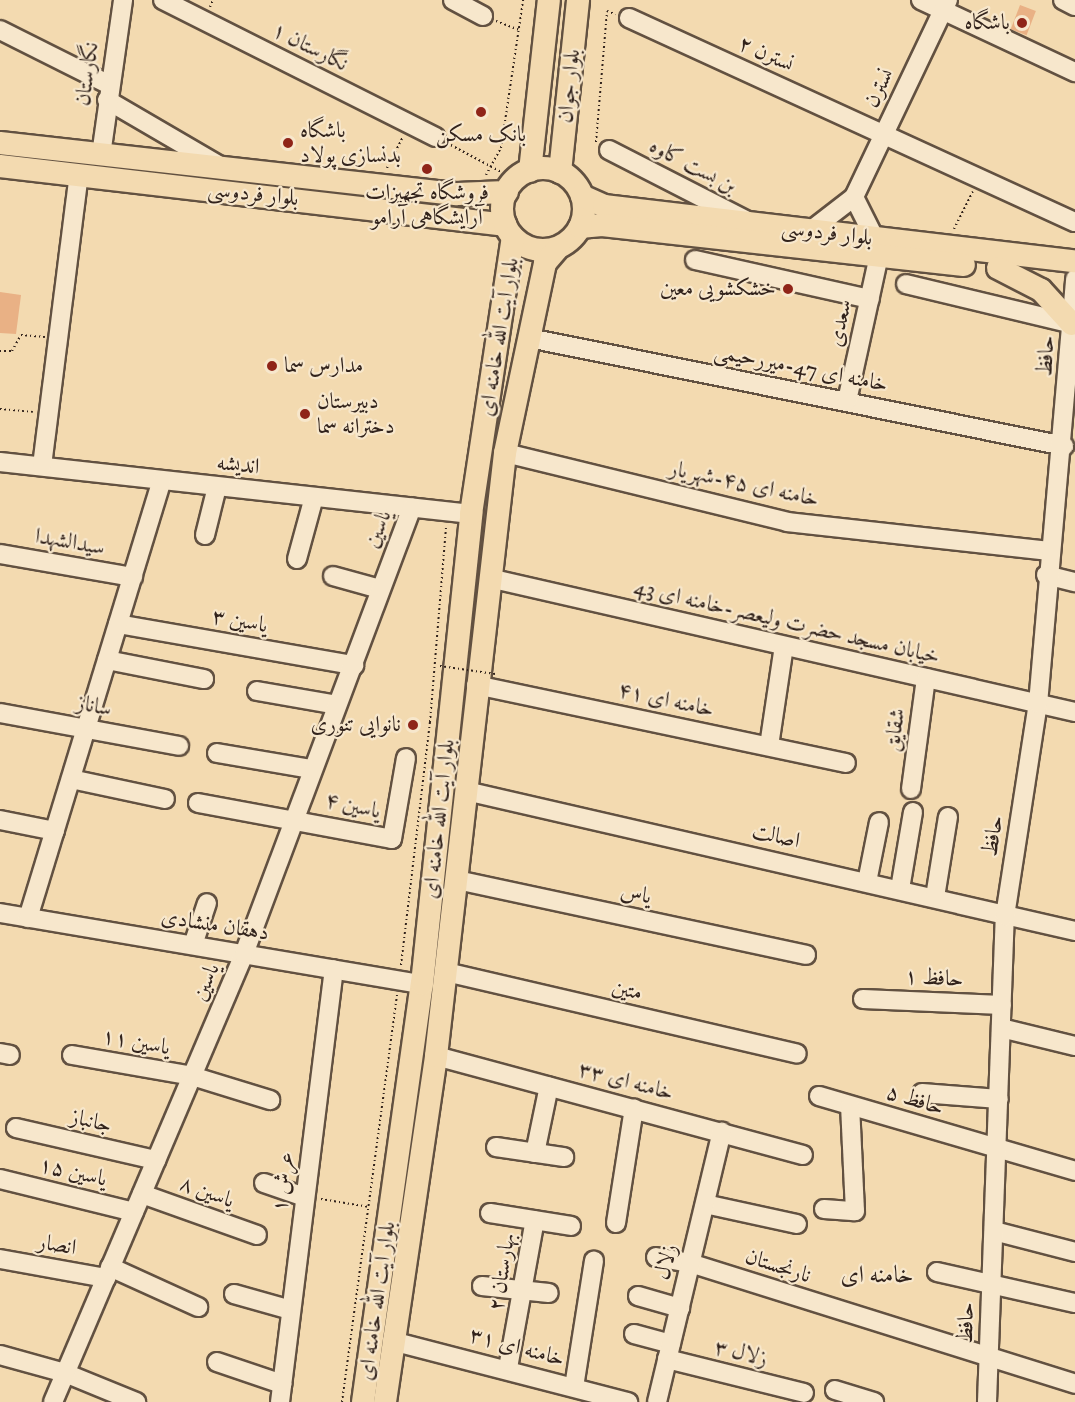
<!DOCTYPE html>
<meta charset="utf-8">
<style>
body{margin:0}
#map{position:relative;width:1075px;height:1402px;overflow:hidden;background:#f3dab0;font-family:"IM FELL DW Pica",Amiri,serif}
div>[style]{position:absolute}
[style*='--x']{left:calc(var(--x)*1px);top:calc(var(--y)*1px);width:calc(var(--w)*1px);rotate:calc(var(--a)*1deg)}
.building>*{inset:0;background:#e9b185;transform-origin:0 0}
.path>*{height:2px;margin-top:-1px;transform-origin:0;background:repeating-linear-gradient(90deg,#32231c 0 1.5px,transparent 0 4.5px)}
.roads{filter:drop-shadow(2px 0 #625141) drop-shadow(-2px 0 #625141) drop-shadow(0 2px #625141) drop-shadow(0 -2px #625141)}
.minor>*{height:18px;margin:-9px;padding:0 9px;transform-origin:9px;border-radius:9px;background:#f7e7cc}
.major>*{height:22px;margin:-11px;padding:0 11px;transform-origin:11px;border-radius:11px;background:#f3dab0}
.major>.ring{margin:-11px;padding:0;box-sizing:content-box;background:none;border:22px solid #f3dab0;border-radius:50%}
.path-bridge>*{height:2px;margin-top:-1px;transform-origin:0;background:repeating-linear-gradient(90deg,#32231c 0 1.5px,transparent 0 4.5px)}
.dots>*{width:16px;height:16px;translate:-50% -50%;box-sizing:border-box;border:3px solid #f7e7cc;border-radius:50%}
span{translate:-50% -50%;white-space:nowrap;text-align:center;line-height:1.15;-webkit-text-stroke:4.5px #f7e7cc;paint-order:stroke}
.poi-label{font-size:22px;color:#32231c}
.right{translate:-100% -50%;text-align:right}
.left{translate:0 -50%;text-align:left}
.street-label{font-size:22px;color:#32231c}
.neighbourhood-label{font-size:24px;color:#32231c}
</style>
<div id="map">
<div class="building">
<i style="left:1020px;top:5px;width:17px;height:26px;rotate:21deg"></i>
<i style="clip-path:polygon(0 292px,21px 295px,16px 334px,0 333px)"></i>
</div>
<div class="path">
<i style="--x:210;--y:7;--w:8;--a:-67"></i>
<i style="--x:496;--y:21;--w:25;--a:21"></i>
<i style="--x:596;--y:142;--w:131;--a:-85.2"></i>
<i style="--x:607;--y:11;--w:9;--a:21"></i>
<i style="--x:447;--y:143;--w:66;--a:28.1"></i>
<i style="--x:387;--y:168;--w:34;--a:-63"></i>
<i style="--x:486;--y:175;--w:31;--a:-61"></i>
<i style="--x:501;--y:148;--w:150;--a:-81.5"></i>
<i style="--x:954;--y:229;--w:42;--a:-63.4"></i>
<i style="--x:0;--y:351;--w:12;--a:0"></i>
<i style="--x:12;--y:351;--w:18;--a:-61"></i>
<i style="--x:21;--y:335;--w:24;--a:5"></i>
<i style="--x:0;--y:409;--w:33;--a:5"></i>
<i style="--x:401;--y:965;--w:245;--a:-83.2"></i>
<i style="--x:430;--y:722;--w:197;--a:-85.3"></i>
<i style="--x:321;--y:1199;--w:49;--a:9.5"></i>
<i style="--x:342;--y:1402;--w:411;--a:-82.3"></i>
</div>
<div class="roads">
<div class="minor">
<i style="--x:163;--y:0;--w:305;--a:26.7"></i>
<i style="--x:453;--y:0;--w:34;--a:28"></i>
<i style="--x:921;--y:0;--w:170;--a:25.1"></i>
<i style="--x:1063;--y:0;--w:13;--a:27"></i>
<i style="--x:629;--y:18;--w:490;--a:24.6"></i>
<i style="--x:0;--y:30;--w:121;--a:26.6"></i>
<i style="--x:107;--y:100;--w:131;--a:30.3"></i>
<i style="--x:609;--y:150;--w:154;--a:27.1"></i>
<i style="--x:101;--y:155;--w:157;--a:-81.9"></i>
<i style="--x:854;--y:197;--w:47;--a:63.4"></i>
<i style="--x:810;--y:231;--w:56;--a:-37.7"></i>
<i style="--x:854;--y:197;--w:218;--a:-64.5"></i>
<i style="--x:695;--y:260;--w:179;--a:12.6"></i>
<i style="--x:906;--y:284;--w:171;--a:13.5"></i>
<i style="--x:529;--y:338;--w:546;--a:11.41"></i>
<i style="--x:847;--y:401;--w:148;--a:-77.6"></i>
<i style="--x:505;--y:453;--w:290;--a:13.7"></i>
<i style="--x:787;--y:522;--w:264;--a:6.3"></i>
<i style="--x:0;--y:462;--w:474;--a:6.3"></i>
<i style="--x:42;--y:466;--w:294;--a:-82.8"></i>
<i style="--x:205;--y:535;--w:49;--a:-76"></i>
<i style="--x:0;--y:554;--w:135;--a:9.8"></i>
<i style="--x:297;--y:559;--w:64;--a:-74.7"></i>
<i style="--x:1046;--y:575;--w:30;--a:14"></i>
<i style="--x:333;--y:576;--w:49;--a:15.5"></i>
<i style="--x:489;--y:578;--w:601;--a:12.88"></i>
<i style="--x:118;--y:624;--w:240;--a:9.9"></i>
<i style="--x:107;--y:660;--w:99;--a:11.1"></i>
<i style="--x:476;--y:685;--w:378;--a:11.9"></i>
<i style="--x:257;--y:691;--w:81;--a:9.9"></i>
<i style="--x:0;--y:713;--w:182;--a:10.4"></i>
<i style="--x:769;--y:746;--w:101;--a:-81.5"></i>
<i style="--x:217;--y:753;--w:96;--a:9.6"></i>
<i style="--x:71;--y:779;--w:96;--a:12"></i>
<i style="--x:911;--y:789;--w:112;--a:-82.3"></i>
<i style="--x:466;--y:791;--w:625;--a:12.95"></i>
<i style="--x:198;--y:803;--w:197;--a:10.5"></i>
<i style="--x:392;--y:839;--w:82;--a:-80.2"></i>
<i style="--x:0;--y:820;--w:56;--a:11.3"></i>
<i style="--x:457;--y:880;--w:357;--a:12.1"></i>
<i style="--x:867;--y:882;--w:61;--a:-78.7"></i>
<i style="--x:900;--y:889;--w:78;--a:-80.4"></i>
<i style="--x:935;--y:897;--w:81;--a:-80.8"></i>
<i style="--x:0;--y:913;--w:428;--a:9.6"></i>
<i style="--x:28;--y:918;--w:457;--a:-73"></i>
<i style="--x:193;--y:945;--w:44;--a:-71.6"></i>
<i style="--x:446;--y:972;--w:360;--a:13.1"></i>
<i style="--x:863;--y:999;--w:139;--a:2.5"></i>
<i style="--x:1001;--y:1028;--w:76;--a:13.7"></i>
<i style="--x:0;--y:1053;--w:10;--a:11"></i>
<i style="--x:72;--y:1055;--w:122;--a:9.9"></i>
<i style="--x:192;--y:1076;--w:82;--a:17.1"></i>
<i style="--x:436;--y:1056;--w:380;--a:15.1"></i>
<i style="--x:922;--y:1093;--w:77;--a:4.5"></i>
<i style="--x:819;--y:1096;--w:267;--a:16.3"></i>
<i style="--x:16;--y:1128;--w:144;--a:12.9"></i>
<i style="--x:496;--y:1147;--w:69;--a:8.4"></i>
<i style="--x:535;--y:1153;--w:68;--a:-78.2"></i>
<i style="--x:0;--y:1179;--w:138;--a:13.8"></i>
<i style="--x:264;--y:1183;--w:43;--a:18.9"></i>
<i style="--x:142;--y:1194;--w:122;--a:19.6"></i>
<i style="--x:705;--y:1204;--w:94;--a:12.3"></i>
<i style="--x:824;--y:1209;--w:31;--a:4"></i>
<i style="--x:855;--y:1211;--w:105;--a:-92.7"></i>
<i style="--x:490;--y:1213;--w:82;--a:9.1"></i>
<i style="--x:616;--y:1223;--w:116;--a:-81.1"></i>
<i style="--x:994;--y:1231;--w:84;--a:14.5"></i>
<i style="--x:656;--y:1257;--w:35;--a:10"></i>
<i style="--x:690;--y:1263;--w:404;--a:17.4"></i>
<i style="--x:0;--y:1259;--w:108;--a:10.2"></i>
<i style="--x:110;--y:1267;--w:97;--a:24.4"></i>
<i style="--x:937;--y:1272;--w:141;--a:12.7"></i>
<i style="--x:482;--y:1286;--w:67;--a:6"></i>
<i style="--x:234;--y:1294;--w:59;--a:15.7"></i>
<i style="--x:638;--y:1296;--w:44;--a:15.9"></i>
<i style="--x:634;--y:1334;--w:38;--a:15"></i>
<i style="--x:392;--y:1341;--w:244;--a:14.5"></i>
<i style="--x:0;--y:1355;--w:67;--a:15.5"></i>
<i style="--x:65;--y:1373;--w:77;--a:22.2"></i>
<i style="--x:667;--y:1359;--w:141;--a:13.9"></i>
<i style="--x:217;--y:1362;--w:69;--a:18.7"></i>
<i style="--x:508;--y:1368;--w:150;--a:-79.7"></i>
<i style="--x:574;--y:1387;--w:128;--a:-81"></i>
<i style="--x:835;--y:1390;--w:41;--a:17.1"></i>
<i style="--x:53;--y:1402;--w:487;--a:-66.9"></i>
<i style="--x:244;--y:954;--w:477;--a:-69.4"></i>
<i style="--x:280;--y:1402;--w:436;--a:-82.9"></i>
<i style="--x:657;--y:1402;--w:278;--a:-76.5"></i>
<i style="--x:987;--y:1402;--w:486;--a:-87.9"></i>
<i style="--x:1005;--y:916;--w:215;--a:-81.2"></i>
<i style="--x:1038;--y:704;--w:427;--a:-85"></i>
</div>
<div class="major">
<i style="--x:0;--y:143;--w:460;--a:6.4"></i>
<i style="--x:457;--y:194;--w:50;--a:-2.3"></i>
<i style="--x:0;--y:166;--w:509;--a:6.65"></i>
<i class="ring" style="left:502px;top:168px;width:60px;height:60px"></i>
<i style="--x:530;--y:171;--w:172;--a:-83.7"></i>
<i style="--x:560;--y:172;--w:173;--a:-84"></i>
<i style="--x:582;--y:196;--w:24;--a:24"></i>
<i style="--x:604;--y:206;--w:474;--a:6.7"></i>
<i style="--x:580;--y:227;--w:22;--a:-5"></i>
<i style="--x:602;--y:225;--w:364;--a:6.3"></i>
<i style="--x:998;--y:268;--w:48;--a:27.1"></i>
<i style="--x:1041;--y:290;--w:46;--a:47.6"></i>
<i style="--x:363;--y:1402;--w:422;--a:-82"></i>
<i style="--x:422;--y:984;--w:473;--a:-84"></i>
<i style="--x:471;--y:514;--w:280;--a:-81.4"></i>
<i style="--x:385;--y:1402;--w:350;--a:-81.6"></i>
<i style="--x:436;--y:1056;--w:607;--a:-83.47"></i>
<i style="--x:505;--y:453;--w:194;--a:-78.1"></i>
<i style="--x:545;--y:263;--w:20;--a:-49"></i>
</div>
</div>
<div class="path-bridge">
<i style="--x:440;--y:666;--w:56;--a:8.3"></i>
</div>
<div class="dots">
<i style="left:1022px;top:23px;background:#8f2418"></i>
<i style="left:481px;top:112px;background:#8f2418"></i>
<i style="left:288px;top:143px;background:#8f2418"></i>
<i style="left:427px;top:169px;background:#8f2418"></i>
<i style="left:788px;top:289px;background:#8f2418"></i>
<i style="left:272px;top:366px;background:#8f2418"></i>
<i style="left:305px;top:414px;background:#8f2418"></i>
<i style="left:413px;top:725px;background:#8f2418"></i>
</div>
<div class="poi-label">
<span class="right" style="left:1010px;top:23px">باشگاه</span>
<span class="left" style="left:300px;top:143px">باشگاه<br>بدنسازی پولاد</span>
<span style="left:481px;top:135px">بانک مسکن</span>
<span style="left:427px;top:205px">فروشگاه تجهیزات<br>آرایشگاهی آرامو</span>
<span class="right" style="left:776px;top:289px">خشکشویی معین</span>
<span class="left" style="left:284px;top:366px">مدارس سما</span>
<span class="left" style="left:317px;top:414px">دبیرستان<br>دخترانه سما</span>
<span class="right" style="left:401px;top:725px">نانوایی تنوری</span>
</div>
<div class="street-label">
<span style="left:310px;top:47px;rotate:27deg">نگارستان ۱</span>
<span style="left:766px;top:54px;rotate:24deg">نسترن ۲</span>
<span style="left:87px;top:74px;rotate:-82deg">نگارستان</span>
<span style="left:569px;top:86px;rotate:-84deg">بلوار جوان</span>
<span style="left:879px;top:88px;rotate:-64deg">نسترن</span>
<span style="left:693px;top:166px;rotate:27deg">بن بست کاوه</span>
<span style="left:253px;top:194px;rotate:6deg">بلوار فردوسی</span>
<span style="left:827px;top:233px;rotate:7deg">بلوار فردوسی</span>
<span style="left:840px;top:323px;rotate:-78deg">سعدی</span>
<span style="left:499px;top:337px;rotate:-81deg">بلوار آیت الله خامنه ای</span>
<span style="left:1046px;top:356px;rotate:-87deg">حافظ</span>
<span style="left:801px;top:368px;rotate:11deg">خامنه ای 47-میررحیمی</span>
<span style="left:238px;top:465px;rotate:6deg">اندیشه</span>
<span style="left:744px;top:484px;rotate:12deg">خامنه ای ۴۵-شهریار</span>
<span style="left:378px;top:529px;rotate:-68deg">یاسین</span>
<span style="left:70px;top:542px;rotate:10deg">سیدالشهدا</span>
<span style="left:240px;top:621px;rotate:10deg">یاسین ۳</span>
<span style="left:787px;top:622px;rotate:13deg">خیابان مسجد حضرت ولیعصر-خامنه ای 43</span>
<span style="left:666px;top:700px;rotate:12deg">خامنه ای ۴۱</span>
<span style="left:94px;top:706px;rotate:11deg">ساناز</span>
<span style="left:895px;top:730px;rotate:-82deg">شقایق</span>
<span style="left:353px;top:806px;rotate:12deg">یاسین ۴</span>
<span style="left:439px;top:819px;rotate:-84deg">بلوار آیت الله خامنه ای</span>
<span style="left:776px;top:836px;rotate:13deg">اصالت</span>
<span style="left:993px;top:836px;rotate:-81deg">حافظ</span>
<span style="left:636px;top:894px;rotate:12deg">یاس</span>
<span style="left:215px;top:925px;rotate:9deg">دهقان منشادی</span>
<span style="left:934px;top:978px;rotate:3deg">حافظ ۱</span>
<span style="left:206px;top:982px;rotate:-67deg">یاسین</span>
<span style="left:627px;top:990px;rotate:13deg">متین</span>
<span style="left:136px;top:1042px;rotate:10deg">یاسین ۱۱</span>
<span style="left:626px;top:1081px;rotate:15deg">خامنه ای ۳۳</span>
<span style="left:915px;top:1100px;rotate:17deg">حافظ ۵</span>
<span style="left:91px;top:1121px;rotate:13deg">جانباز</span>
<span style="left:73px;top:1172px;rotate:13deg">یاسین ۱۵</span>
<span style="left:283px;top:1182px;rotate:-83deg">عرش ۱</span>
<span style="left:207px;top:1192px;rotate:20deg">یاسین ۸</span>
<span style="left:57px;top:1245px;rotate:10deg">انصار</span>
<span style="left:666px;top:1262px;rotate:-76deg">زلال</span>
<span style="left:778px;top:1266px;rotate:18deg">نارنجستان</span>
<span style="left:502px;top:1272px;rotate:-81deg">بهارستان ۲</span>
<span style="left:377px;top:1301px;rotate:-82deg">بلوار آیت الله خامنه ای</span>
<span style="left:966px;top:1323px;rotate:-88deg">حافظ</span>
<span style="left:517px;top:1347px;rotate:15deg">خامنه ای ۳۱</span>
<span style="left:741px;top:1353px;rotate:14deg">۳ زلال</span>
</div>
<div class="neighbourhood-label">
<span style="left:877px;top:1276px">خامنه ای</span>
</div>
</div>
